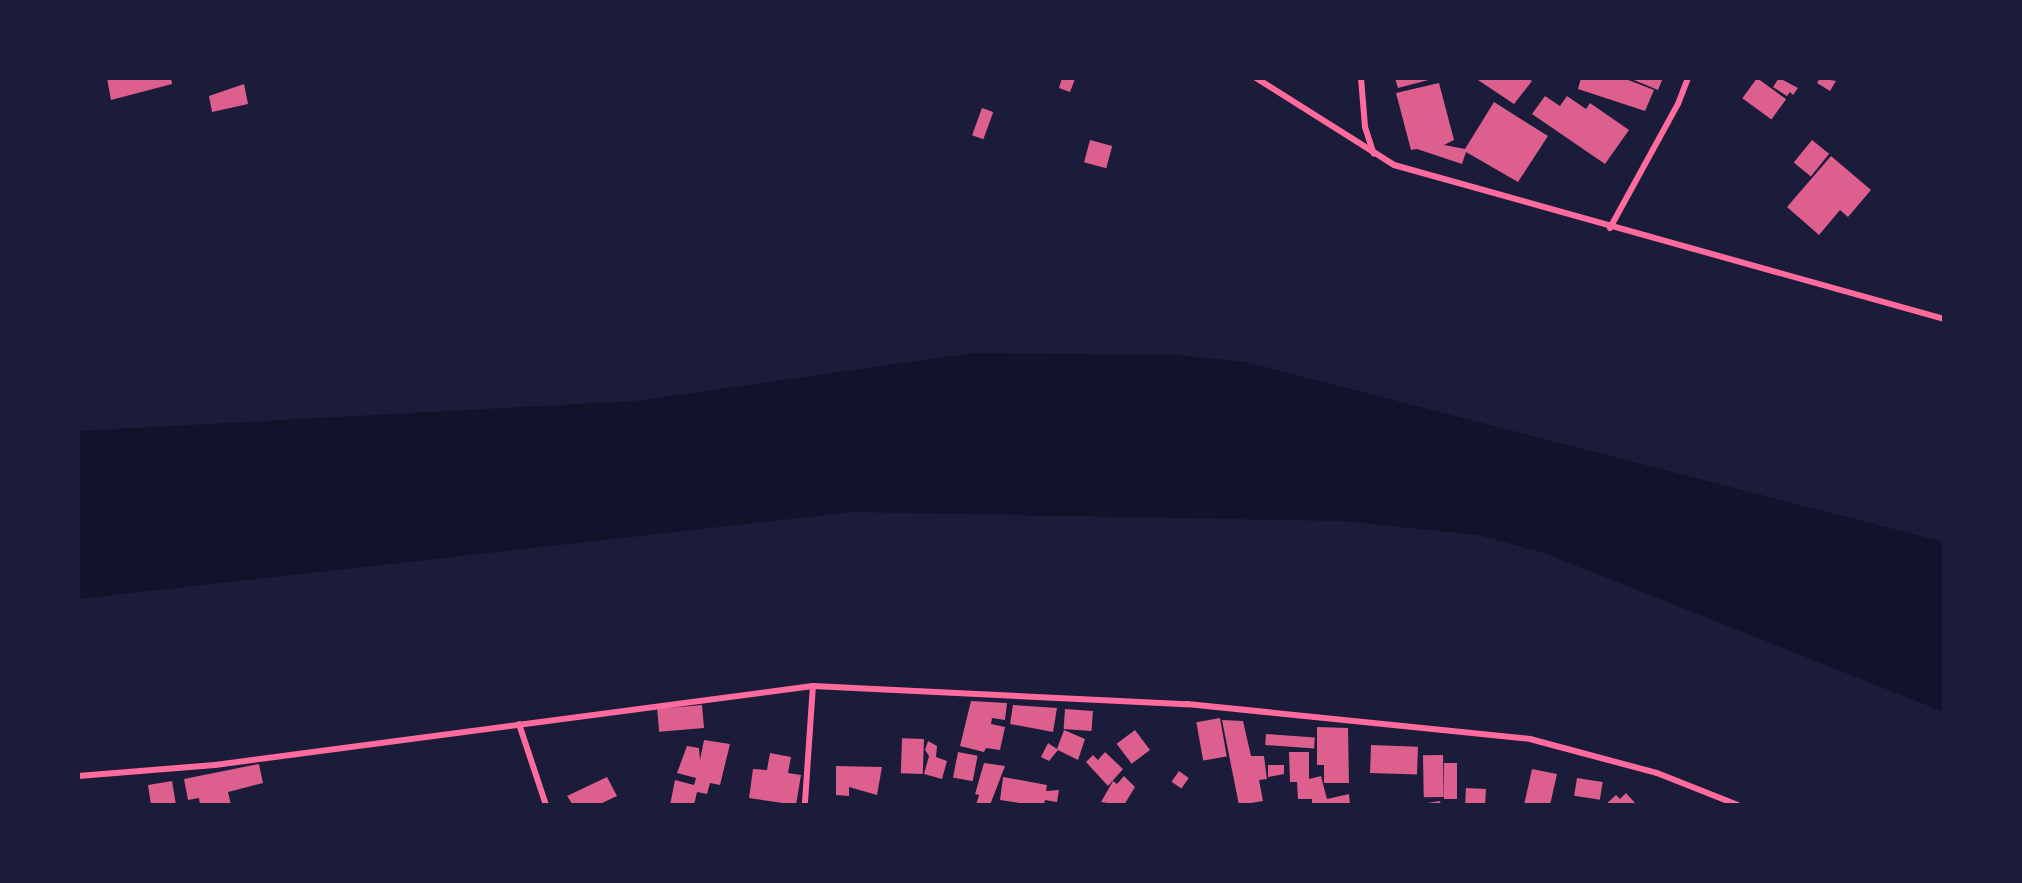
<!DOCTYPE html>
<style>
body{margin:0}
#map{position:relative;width:2022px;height:883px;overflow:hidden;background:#1b1b3a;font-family:"Times New Roman",serif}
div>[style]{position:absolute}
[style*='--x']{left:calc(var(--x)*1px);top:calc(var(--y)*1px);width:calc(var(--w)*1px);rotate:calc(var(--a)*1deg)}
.water>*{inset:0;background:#12122b}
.building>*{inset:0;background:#dd5f8e;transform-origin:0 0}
.minor>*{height:6px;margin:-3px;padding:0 3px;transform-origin:3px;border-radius:3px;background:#ff6b9d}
span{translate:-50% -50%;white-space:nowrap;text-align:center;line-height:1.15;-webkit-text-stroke:4.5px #1b1b3a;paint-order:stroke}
.frame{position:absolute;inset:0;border:80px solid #1b1b3a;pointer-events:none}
</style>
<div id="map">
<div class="water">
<i style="clip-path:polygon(974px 353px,1177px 355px,1246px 362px,1944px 542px,1944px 712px,1544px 553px,1478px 535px,1342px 521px,853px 512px,78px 599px,78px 431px,635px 401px)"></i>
</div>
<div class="building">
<i style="clip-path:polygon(107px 78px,171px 78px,172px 84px,111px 100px)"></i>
<i style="clip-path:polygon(1062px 78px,1075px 79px,1070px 92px,1059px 88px)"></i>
<i style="clip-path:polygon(1395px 78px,1431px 78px,1432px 79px,1398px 88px)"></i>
<i style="clip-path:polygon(1475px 78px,1527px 78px,1532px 81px,1514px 104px)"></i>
<i style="clip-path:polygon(1581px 78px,1623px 78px,1654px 90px,1645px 111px,1578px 89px)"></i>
<i style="clip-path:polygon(1629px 78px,1663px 78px,1658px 90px)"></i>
<i style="left:1757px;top:78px;width:36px;height:25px;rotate:36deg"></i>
<i style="clip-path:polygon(1779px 78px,1798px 88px,1793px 95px,1790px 92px,1787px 96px,1773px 87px)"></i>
<i style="clip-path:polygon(1820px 78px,1836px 81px,1830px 91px,1817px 83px)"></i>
<i style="clip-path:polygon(1439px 83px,1454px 140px,1444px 145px,1465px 149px,1494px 102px,1548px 136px,1518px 182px,1466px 152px,1462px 164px,1417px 149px,1411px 150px,1396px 93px)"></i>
<i style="clip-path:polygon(244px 84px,248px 104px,212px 112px,209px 96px)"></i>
<i style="clip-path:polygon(1545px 96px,1560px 106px,1567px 96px,1586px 109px,1590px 103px,1629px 130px,1605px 164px,1532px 114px)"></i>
<i style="left:982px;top:108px;width:12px;height:29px;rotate:20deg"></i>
<i style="left:1090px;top:140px;width:23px;height:23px;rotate:15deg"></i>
<i style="left:1812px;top:140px;width:22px;height:29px;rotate:39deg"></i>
<i style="clip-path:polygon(1831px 156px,1871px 190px,1848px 217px,1840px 210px,1819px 235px,1787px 207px)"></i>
<i style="clip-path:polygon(971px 701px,1007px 703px,1005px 720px,992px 718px,991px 724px,1005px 727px,1000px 750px,986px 748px,984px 752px,960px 746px)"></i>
<i style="left:702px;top:705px;width:23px;height:45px;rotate:85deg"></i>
<i style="clip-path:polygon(1013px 705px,1057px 708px,1053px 732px,1010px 724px)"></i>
<i style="left:1065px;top:709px;width:28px;height:20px;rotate:4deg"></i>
<i style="left:1220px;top:718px;width:39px;height:24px;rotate:80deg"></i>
<i style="clip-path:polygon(1222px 720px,1243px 721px,1251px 756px,1264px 756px,1267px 779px,1259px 780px,1263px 801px,1239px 805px)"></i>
<i style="clip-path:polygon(1317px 727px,1348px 728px,1349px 783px,1324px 783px,1324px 765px,1317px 765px)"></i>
<i style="clip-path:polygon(1064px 730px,1085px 739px,1078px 760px,1058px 750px,1049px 761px,1041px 757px,1048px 743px,1057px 749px)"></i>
<i style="left:1135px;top:730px;width:25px;height:23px;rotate:53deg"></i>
<i style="left:1266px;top:734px;width:49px;height:11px;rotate:4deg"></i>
<i style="left:924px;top:739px;width:35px;height:22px;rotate:92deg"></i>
<i style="clip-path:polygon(704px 740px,730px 744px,720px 785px,710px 783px,707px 794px,697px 792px,694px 805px,670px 805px,675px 780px,694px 785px,696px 778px,677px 773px,687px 746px,699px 748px,700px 760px)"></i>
<i style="clip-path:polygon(928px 741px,937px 746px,936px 757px,947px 761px,942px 779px,924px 774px,929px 756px,925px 750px)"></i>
<i style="left:1371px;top:745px;width:47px;height:28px;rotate:2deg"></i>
<i style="left:958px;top:752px;width:20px;height:26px;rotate:11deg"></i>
<i style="clip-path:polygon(1105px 752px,1123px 769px,1108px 786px,1086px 762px,1093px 755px,1098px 760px)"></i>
<i style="clip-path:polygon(1289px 752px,1309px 752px,1309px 779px,1321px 776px,1327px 799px,1349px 794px,1350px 805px,1312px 805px,1312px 799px,1298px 799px,1297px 782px,1290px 782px)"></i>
<i style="clip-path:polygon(770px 753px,791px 757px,788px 773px,801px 775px,796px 805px,749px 798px,753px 769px,767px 770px)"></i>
<i style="left:1443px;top:755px;width:42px;height:20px;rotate:89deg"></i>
<i style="clip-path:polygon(984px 763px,1005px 766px,990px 805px,976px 805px,979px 795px,975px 794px)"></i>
<i style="left:1444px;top:763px;width:13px;height:36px"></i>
<i style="clip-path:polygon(259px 764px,263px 783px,228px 792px,231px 805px,200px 805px,199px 798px,188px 800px,184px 779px)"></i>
<i style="clip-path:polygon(1268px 765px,1284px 765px,1284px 774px,1268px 777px)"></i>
<i style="clip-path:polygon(836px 766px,882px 767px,877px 795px,849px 787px,849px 796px,836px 795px)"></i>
<i style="clip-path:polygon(1532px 769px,1557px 774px,1550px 805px,1524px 805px)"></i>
<i style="left:1179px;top:771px;width:12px;height:13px;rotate:35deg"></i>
<i style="clip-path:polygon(1124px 776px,1135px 787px,1124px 805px,1101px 802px,1113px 781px,1117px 784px)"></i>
<i style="clip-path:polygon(607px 777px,617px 796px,598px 805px,573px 805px,567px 796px)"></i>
<i style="clip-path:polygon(1003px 777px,1047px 785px,1046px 791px,1059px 790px,1057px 802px,1045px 800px,1044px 805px,1032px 805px,1000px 800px)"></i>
<i style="left:1577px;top:778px;width:26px;height:18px;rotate:9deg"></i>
<i style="clip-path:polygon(172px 781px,176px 805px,151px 805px,148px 785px)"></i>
<i style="left:1466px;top:788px;width:20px;height:17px;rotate:3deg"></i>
<i style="clip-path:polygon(1626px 793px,1635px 803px,1632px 805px,1605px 805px,1616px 795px,1620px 799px)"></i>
<i style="clip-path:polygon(1440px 801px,1441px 805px,1421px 805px,1421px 804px)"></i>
</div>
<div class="minor">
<i style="--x:1256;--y:78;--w:163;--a:32.2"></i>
<i style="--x:1394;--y:165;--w:571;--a:15.64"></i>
<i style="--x:1361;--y:78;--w:49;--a:85.3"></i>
<i style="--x:1365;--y:127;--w:28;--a:72"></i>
<i style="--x:1610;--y:228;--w:141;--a:-61.3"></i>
<i style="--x:1678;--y:104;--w:28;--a:-69"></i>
<i style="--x:519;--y:724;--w:85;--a:71.6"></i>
<i style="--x:78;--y:776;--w:137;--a:-4.6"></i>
<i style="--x:215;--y:765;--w:603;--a:-7.53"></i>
<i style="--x:813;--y:686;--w:374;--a:2.8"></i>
<i style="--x:1187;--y:704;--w:345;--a:5.8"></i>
<i style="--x:1530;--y:739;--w:131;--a:15"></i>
<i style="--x:1657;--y:773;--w:87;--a:21.6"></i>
<i style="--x:805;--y:802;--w:116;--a:-86.1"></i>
</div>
<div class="frame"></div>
</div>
